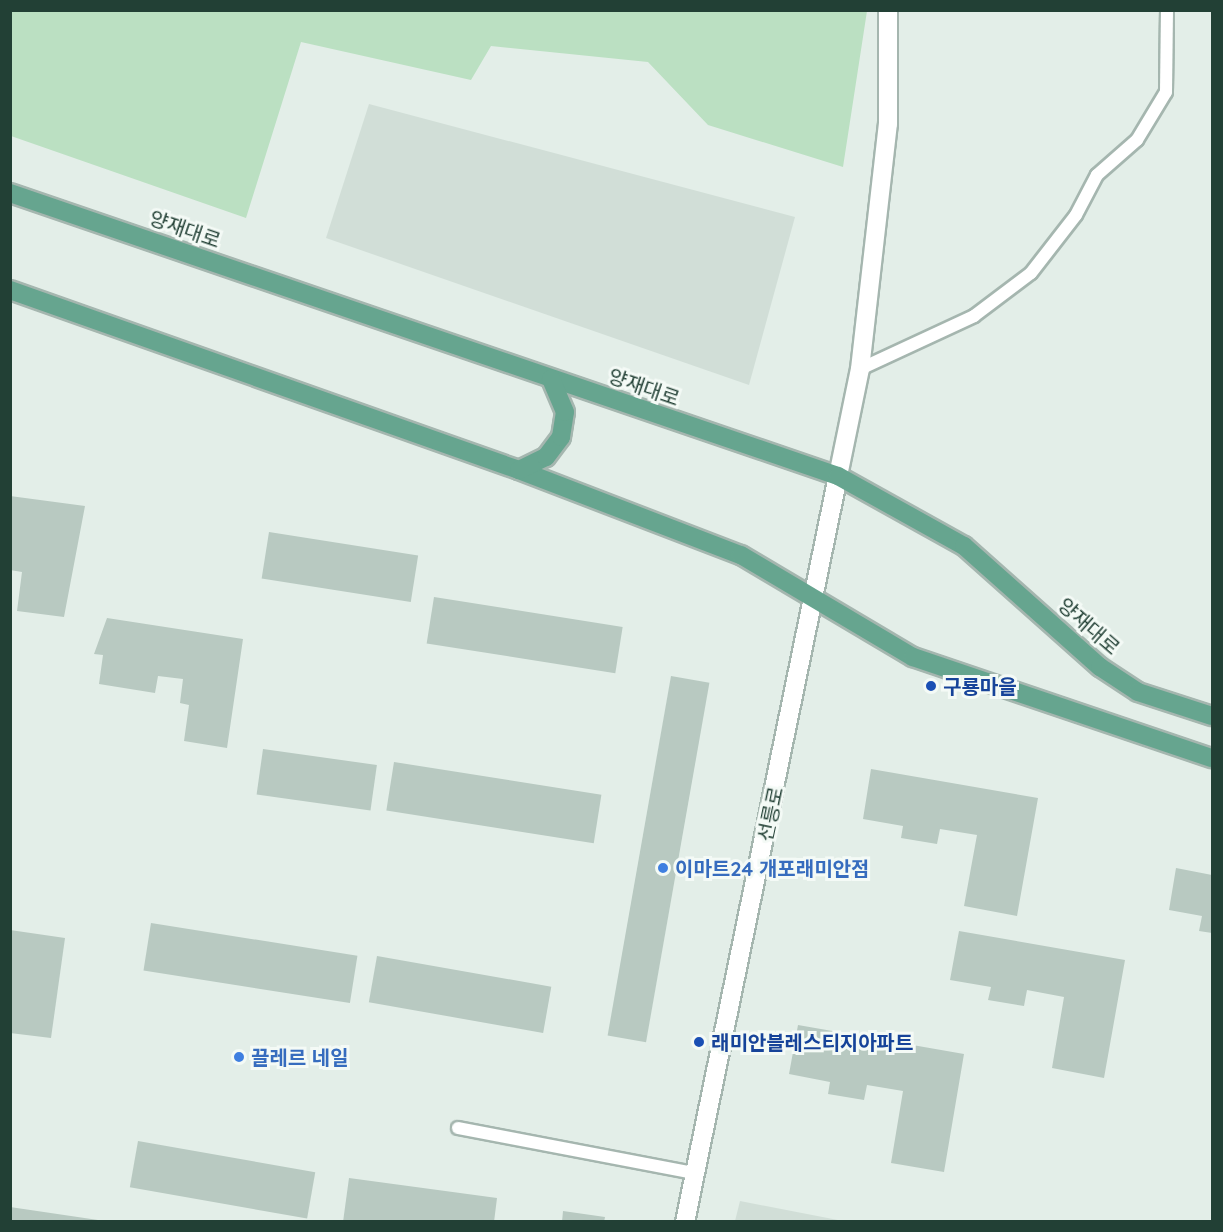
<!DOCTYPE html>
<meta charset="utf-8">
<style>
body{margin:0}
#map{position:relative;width:1223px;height:1232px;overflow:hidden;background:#e3eee8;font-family:Quicksand,"Noto Sans KR",sans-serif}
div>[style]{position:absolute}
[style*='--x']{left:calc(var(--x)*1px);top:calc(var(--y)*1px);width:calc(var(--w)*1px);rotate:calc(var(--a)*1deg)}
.built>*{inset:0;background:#d1ded7}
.green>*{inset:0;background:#bbe0c2}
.building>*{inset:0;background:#b8c9c1;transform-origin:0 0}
.roads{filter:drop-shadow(2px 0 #a5b6af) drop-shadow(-2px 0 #a5b6af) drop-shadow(0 2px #a5b6af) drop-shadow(0 -2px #a5b6af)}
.lane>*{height:12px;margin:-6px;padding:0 6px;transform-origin:6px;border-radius:6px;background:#fff}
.street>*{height:18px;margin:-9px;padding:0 9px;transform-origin:9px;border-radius:9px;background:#fff}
.secondary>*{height:18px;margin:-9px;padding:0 9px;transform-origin:9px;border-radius:9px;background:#fff}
.primary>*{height:18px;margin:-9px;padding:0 9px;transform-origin:9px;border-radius:9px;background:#66a58f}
.dots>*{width:16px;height:16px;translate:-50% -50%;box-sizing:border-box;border:3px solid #f4faf6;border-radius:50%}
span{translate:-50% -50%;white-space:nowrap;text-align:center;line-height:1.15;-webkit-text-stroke:6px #f4faf6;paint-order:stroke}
.street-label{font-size:20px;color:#224035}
.transit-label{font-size:20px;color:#164399;font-weight:700}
.left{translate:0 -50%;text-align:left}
.shop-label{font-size:20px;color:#366cbe;font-weight:700}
.frame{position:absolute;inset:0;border:12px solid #224035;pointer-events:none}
</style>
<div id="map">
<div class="built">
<i style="clip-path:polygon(369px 104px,795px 217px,749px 385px,326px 238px)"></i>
<i style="clip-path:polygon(740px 1201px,843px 1221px,735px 1221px)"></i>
</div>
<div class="green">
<i style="clip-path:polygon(11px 10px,867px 10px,867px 11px,843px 167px,708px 125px,648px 62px,491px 46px,471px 80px,301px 42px,246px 218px,11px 136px)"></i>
</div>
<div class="building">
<i style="clip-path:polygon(10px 496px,85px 506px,64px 617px,17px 611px,22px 572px,10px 570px)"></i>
<i style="left:269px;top:532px;width:151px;height:47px;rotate:9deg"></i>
<i style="left:434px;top:597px;width:191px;height:47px;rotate:9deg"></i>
<i style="clip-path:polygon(107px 618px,243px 639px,227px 748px,184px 741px,189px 705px,180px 703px,183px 679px,158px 676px,155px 693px,99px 684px,103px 655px,94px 654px)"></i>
<i style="left:671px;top:676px;width:39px;height:365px;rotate:10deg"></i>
<i style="left:263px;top:749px;width:115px;height:46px;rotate:8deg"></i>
<i style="left:394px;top:762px;width:210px;height:49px;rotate:9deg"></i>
<i style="clip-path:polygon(871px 769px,1038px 798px,1017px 916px,964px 906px,977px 835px,940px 829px,937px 844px,901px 838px,903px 826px,863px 819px)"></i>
<i style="clip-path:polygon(1176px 868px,1212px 875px,1212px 933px,1199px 931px,1202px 916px,1169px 910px)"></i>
<i style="left:151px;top:923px;width:209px;height:48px;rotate:9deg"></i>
<i style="clip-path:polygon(10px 930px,65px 938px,51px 1038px,10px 1033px)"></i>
<i style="clip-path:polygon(959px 931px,1125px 960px,1104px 1078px,1052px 1068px,1064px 997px,1027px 990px,1024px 1006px,988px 1000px,991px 987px,950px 980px)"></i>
<i style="left:377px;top:956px;width:177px;height:47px;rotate:10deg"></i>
<i style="clip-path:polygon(798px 1025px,964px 1054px,944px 1172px,891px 1163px,903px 1091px,867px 1085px,864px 1100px,828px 1094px,830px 1082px,789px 1074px)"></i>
<i style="left:138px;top:1141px;width:180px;height:47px;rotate:10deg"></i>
<i style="clip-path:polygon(349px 1178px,497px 1198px,494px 1222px,343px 1222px)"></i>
<i style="clip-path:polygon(10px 1207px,98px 1220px,98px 1222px,10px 1222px)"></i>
<i style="clip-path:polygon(563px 1211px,605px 1217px,604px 1222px,562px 1222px)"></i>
</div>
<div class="roads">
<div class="lane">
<i style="--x:860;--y:369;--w:126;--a:-24.9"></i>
<i style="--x:974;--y:316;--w:71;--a:-37"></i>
<i style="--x:1031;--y:273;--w:73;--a:-52.2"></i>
<i style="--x:1076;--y:215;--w:45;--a:-62.3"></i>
<i style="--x:1097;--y:175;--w:53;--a:-41.2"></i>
<i style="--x:1137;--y:140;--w:56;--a:-58.9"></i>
<i style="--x:1166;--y:92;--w:82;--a:-89.3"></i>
<i style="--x:458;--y:1128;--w:240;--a:10.8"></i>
</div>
<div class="street">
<i style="--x:838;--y:476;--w:109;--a:-78.4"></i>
<i style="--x:860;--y:369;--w:247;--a:-83.5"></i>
<i style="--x:888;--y:124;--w:114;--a:-90"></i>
</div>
<div class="secondary">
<i style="--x:685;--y:1222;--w:762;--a:-78.41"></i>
</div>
<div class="primary">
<i style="--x:10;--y:193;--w:875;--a:18.87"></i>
<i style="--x:838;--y:476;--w:144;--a:29.1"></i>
<i style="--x:964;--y:546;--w:182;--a:41.7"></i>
<i style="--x:1100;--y:667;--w:45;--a:33.3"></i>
<i style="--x:1138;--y:692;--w:78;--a:18"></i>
<i style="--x:10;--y:290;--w:540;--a:19.48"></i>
<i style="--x:519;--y:470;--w:238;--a:21"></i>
<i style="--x:741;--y:555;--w:200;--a:30.7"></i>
<i style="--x:913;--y:657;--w:316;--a:18.7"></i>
<i style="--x:519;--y:470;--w:30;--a:-26"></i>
<i style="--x:546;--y:457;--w:25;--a:-53"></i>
<i style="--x:561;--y:437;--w:25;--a:-81"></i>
<i style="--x:565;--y:412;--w:36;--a:-113"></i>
</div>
</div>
<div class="dots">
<i style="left:931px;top:686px;background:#1a4fb4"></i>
<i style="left:663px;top:868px;background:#3f7fe0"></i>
<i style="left:699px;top:1042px;background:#1a4fb4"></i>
<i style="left:239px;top:1057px;background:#3f7fe0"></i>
</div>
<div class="street-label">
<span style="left:185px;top:229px;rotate:19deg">양재대로</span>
<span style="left:644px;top:387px;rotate:19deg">양재대로</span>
<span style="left:1089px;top:626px;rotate:41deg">양재대로</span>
<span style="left:770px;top:814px;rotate:-78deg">선릉로</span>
</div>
<div class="transit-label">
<span class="left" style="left:943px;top:686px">구룡마을</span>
<span class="left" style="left:711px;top:1042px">래미안블레스티지아파트</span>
</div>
<div class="shop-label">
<span class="left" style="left:675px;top:868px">이마트24 개포래미안점</span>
<span class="left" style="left:251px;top:1057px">끌레르 네일</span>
</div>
<div class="frame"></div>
</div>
